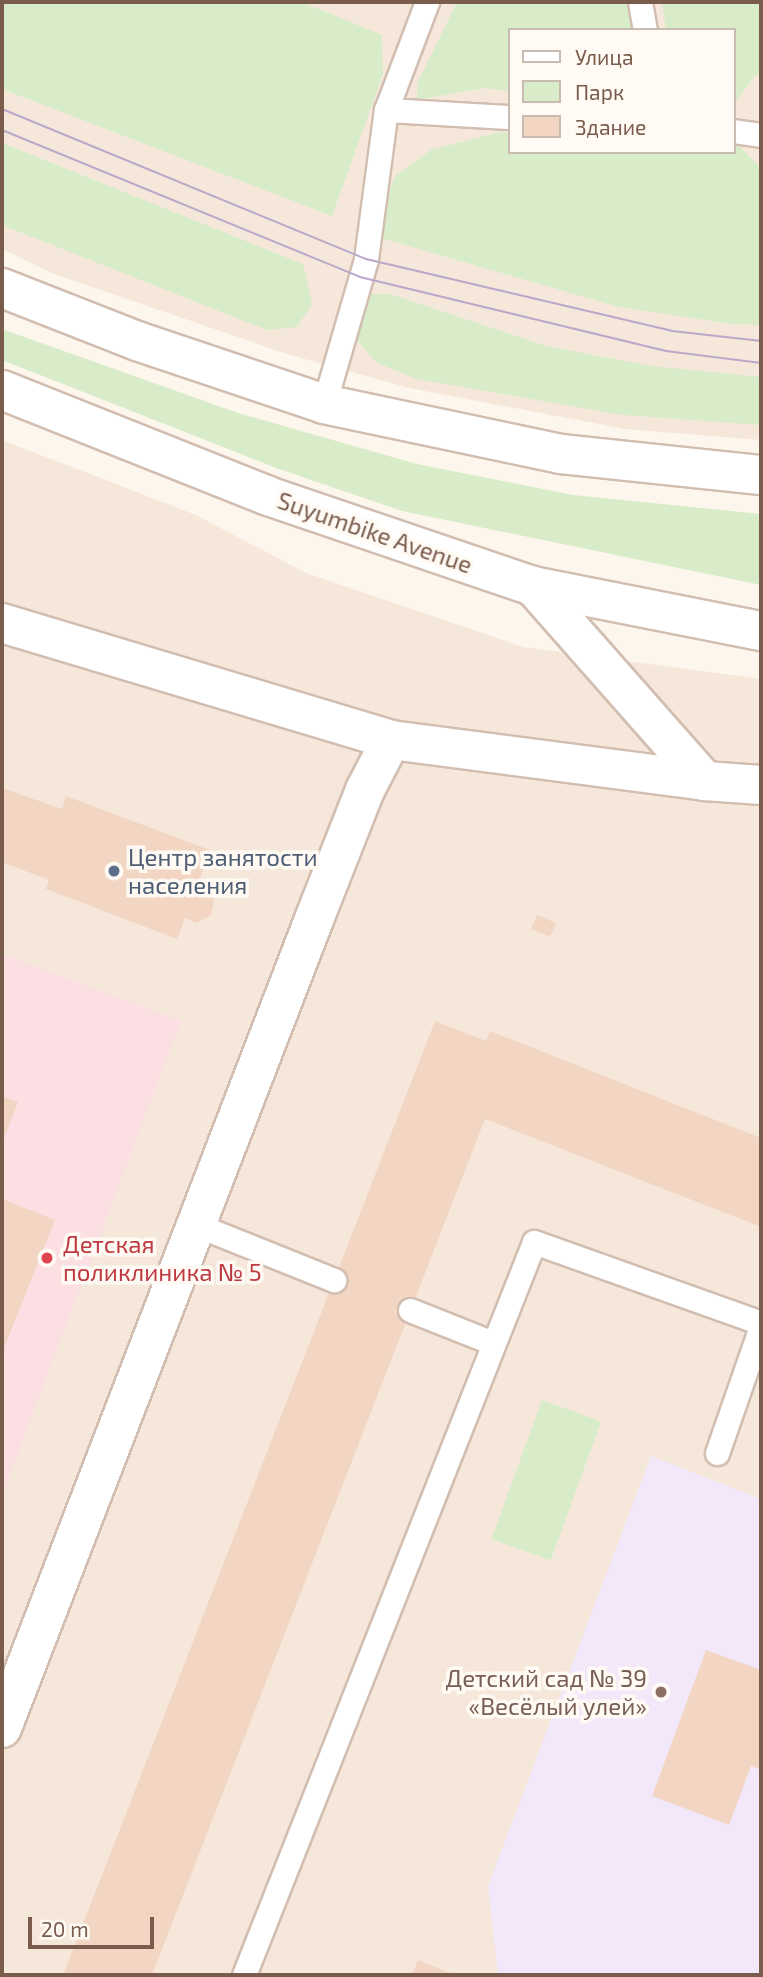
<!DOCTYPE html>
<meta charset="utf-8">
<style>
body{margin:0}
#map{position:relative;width:763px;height:1977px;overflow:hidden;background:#fdf6ec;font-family:"Exo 2",sans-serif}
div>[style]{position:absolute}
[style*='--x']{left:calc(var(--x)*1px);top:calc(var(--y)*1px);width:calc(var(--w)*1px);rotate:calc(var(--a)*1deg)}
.residential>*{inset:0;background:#f5e8da}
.education>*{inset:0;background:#f3e8fa}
.medical>*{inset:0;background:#fbdfe3}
.green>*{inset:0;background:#d8ecc9;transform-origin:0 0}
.building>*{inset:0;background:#f3d5c3;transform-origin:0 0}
.roads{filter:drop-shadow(2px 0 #d1beb0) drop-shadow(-2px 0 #d1beb0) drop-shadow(0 2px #d1beb0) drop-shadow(0 -2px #d1beb0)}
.service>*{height:23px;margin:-11.5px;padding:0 11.5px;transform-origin:11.5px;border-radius:11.5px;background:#fff}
.minor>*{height:38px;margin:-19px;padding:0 19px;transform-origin:19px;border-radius:19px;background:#fff}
.secondary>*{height:38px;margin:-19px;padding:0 19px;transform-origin:19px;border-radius:19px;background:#fff}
.tram>*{height:2px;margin:-1px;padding:0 1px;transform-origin:1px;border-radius:1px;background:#b9a8c9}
.dots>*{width:19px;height:19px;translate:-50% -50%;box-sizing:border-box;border:4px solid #fffaf3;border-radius:50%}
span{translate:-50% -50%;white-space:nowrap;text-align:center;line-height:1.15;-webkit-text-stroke:7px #fffaf3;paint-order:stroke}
.street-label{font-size:24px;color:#7a5c4d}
.service-label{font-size:24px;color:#4e5e75}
.left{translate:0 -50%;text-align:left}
.health-label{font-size:24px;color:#be3a42}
.education-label{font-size:24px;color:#785e54}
.right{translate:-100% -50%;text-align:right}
.frame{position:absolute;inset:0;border:4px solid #7a5c4d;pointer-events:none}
.legend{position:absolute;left:508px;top:28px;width:228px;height:126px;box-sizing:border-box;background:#fffaf3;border:2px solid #cabbb1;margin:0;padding:9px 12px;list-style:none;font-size:21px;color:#7a5c4d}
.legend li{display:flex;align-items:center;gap:14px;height:35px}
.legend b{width:35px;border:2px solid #cabbb1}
.scale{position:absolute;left:28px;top:1917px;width:126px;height:32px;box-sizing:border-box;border:4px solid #7a5c4d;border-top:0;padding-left:9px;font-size:21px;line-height:24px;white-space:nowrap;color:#7a5c4d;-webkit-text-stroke:5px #fffaf3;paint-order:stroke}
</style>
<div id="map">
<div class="residential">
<i style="clip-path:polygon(evenodd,2px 2px,761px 2px,761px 440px,625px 429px,409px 388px,287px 354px,54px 274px,2px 249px,2px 2px,509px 30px,733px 30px,733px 152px,509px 152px,509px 30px)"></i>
<i style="clip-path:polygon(2px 440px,196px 515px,306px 573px,523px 647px,761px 679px,761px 1975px,2px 1975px)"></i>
</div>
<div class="education">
<i style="clip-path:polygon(651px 1456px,761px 1499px,761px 1975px,498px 1975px,488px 1886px)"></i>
</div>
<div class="medical">
<i style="clip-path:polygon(2px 954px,181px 1021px,2px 1496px)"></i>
</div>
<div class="green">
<i style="clip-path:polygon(2px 2px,302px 2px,382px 35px,383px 74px,332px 216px,2px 89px)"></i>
<i style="clip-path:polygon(457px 2px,630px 2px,632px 30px,509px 30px,509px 91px,485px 88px,417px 100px,417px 84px)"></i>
<i style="clip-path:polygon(662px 2px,761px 2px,761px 75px,755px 76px,735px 102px,733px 30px,666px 30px)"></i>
<i style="clip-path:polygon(500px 132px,509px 133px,509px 152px,733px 152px,733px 145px,738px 145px,761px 168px,761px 325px,732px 324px,619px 307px,374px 236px,395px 176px,431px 150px)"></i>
<i style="clip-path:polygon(2px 143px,303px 264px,312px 304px,297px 327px,267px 330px,2px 225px)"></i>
<i style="clip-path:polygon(369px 294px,390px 294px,546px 346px,651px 366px,761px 377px,761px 425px,623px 415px,417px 379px,377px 363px,359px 343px,350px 319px,355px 305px)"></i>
<i style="clip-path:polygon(2px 329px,238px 413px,417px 464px,573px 495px,761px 514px,761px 585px,402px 511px,276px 468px,2px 360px)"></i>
<i style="left:542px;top:1400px;width:63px;height:148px;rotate:20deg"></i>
</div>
<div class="building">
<i style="clip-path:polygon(2px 788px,62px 809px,66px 796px,210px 850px,197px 887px,212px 896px,214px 900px,211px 915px,197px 923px,185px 918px,177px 939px,46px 889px,49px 880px,2px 862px)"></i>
<i style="left:537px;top:915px;width:21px;height:15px;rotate:23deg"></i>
<i style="clip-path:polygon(435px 1021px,486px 1041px,490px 1031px,761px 1138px,761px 1227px,485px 1119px,152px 1975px,63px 1975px)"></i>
<i style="clip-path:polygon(2px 1096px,18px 1102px,2px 1144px)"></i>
<i style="clip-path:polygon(2px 1199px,55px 1220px,2px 1353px)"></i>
<i style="clip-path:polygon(706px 1650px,761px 1670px,761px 1770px,751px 1766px,729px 1825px,652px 1796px)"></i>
<i style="clip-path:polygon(418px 1960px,450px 1973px,449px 1975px,412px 1975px)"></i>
</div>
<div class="roads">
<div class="service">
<i style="--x:640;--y:2;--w:28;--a:80"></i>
<i style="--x:386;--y:110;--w:116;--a:-69.2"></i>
<i style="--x:733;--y:131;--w:28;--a:8"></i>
<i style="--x:324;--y:404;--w:151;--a:-73.8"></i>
<i style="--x:366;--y:259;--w:150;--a:-82.4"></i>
<i style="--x:386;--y:110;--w:123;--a:3.3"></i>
<i style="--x:197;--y:1225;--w:148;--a:21.9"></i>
<i style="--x:410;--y:1310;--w:89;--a:21.7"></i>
<i style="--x:717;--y:1453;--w:133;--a:-70.8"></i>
<i style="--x:244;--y:1975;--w:788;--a:-68.41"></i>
<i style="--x:534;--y:1242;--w:241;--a:19.6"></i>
</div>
<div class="minor">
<i style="--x:533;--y:586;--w:260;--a:48.6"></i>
<i style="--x:2;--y:623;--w:406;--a:16.7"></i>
<i style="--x:391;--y:740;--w:317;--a:7.4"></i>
<i style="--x:705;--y:781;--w:56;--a:4.1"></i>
<i style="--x:2;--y:1728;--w:864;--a:-68.9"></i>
<i style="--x:313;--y:922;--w:142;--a:-68.5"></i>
<i style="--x:365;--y:790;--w:56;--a:-62.5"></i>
</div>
<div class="secondary">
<i style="--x:2;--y:288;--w:145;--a:21.4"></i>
<i style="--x:137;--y:341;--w:197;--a:18.6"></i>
<i style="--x:324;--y:404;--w:242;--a:11.9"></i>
<i style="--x:561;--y:454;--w:201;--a:6"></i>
<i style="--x:2;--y:390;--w:286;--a:21.7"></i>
<i style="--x:268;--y:496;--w:280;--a:18.8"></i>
<i style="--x:533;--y:586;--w:232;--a:11.2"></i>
</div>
</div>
<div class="tram">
<i style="--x:2;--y:109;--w:394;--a:22.4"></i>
<i style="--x:366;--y:259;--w:314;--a:13.2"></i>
<i style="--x:672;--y:331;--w:90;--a:6.4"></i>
<i style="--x:2;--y:130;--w:387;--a:22.3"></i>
<i style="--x:360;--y:277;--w:315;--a:13.6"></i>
<i style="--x:666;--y:351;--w:96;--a:7.2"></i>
</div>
<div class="dots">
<i style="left:114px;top:871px;background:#5c6f8a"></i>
<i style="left:47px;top:1258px;background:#e0444e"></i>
<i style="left:661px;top:1692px;background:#8d6e63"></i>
</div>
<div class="street-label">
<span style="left:375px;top:532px;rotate:19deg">Suyumbike Avenue</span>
</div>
<div class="service-label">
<span class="left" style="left:128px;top:871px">Центр занятости<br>населения</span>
</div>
<div class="health-label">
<span class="left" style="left:63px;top:1258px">Детская<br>поликлиника № 5</span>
</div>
<div class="education-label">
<span class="right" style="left:647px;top:1692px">Детский сад № 39<br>«Весёлый улей»</span>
</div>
<div class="frame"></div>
<ul class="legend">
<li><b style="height:9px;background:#fff"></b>Улица</li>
<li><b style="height:19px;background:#d8ecc9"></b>Парк</li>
<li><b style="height:19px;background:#f3d5c3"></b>Здание</li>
</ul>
<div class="scale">20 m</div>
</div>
